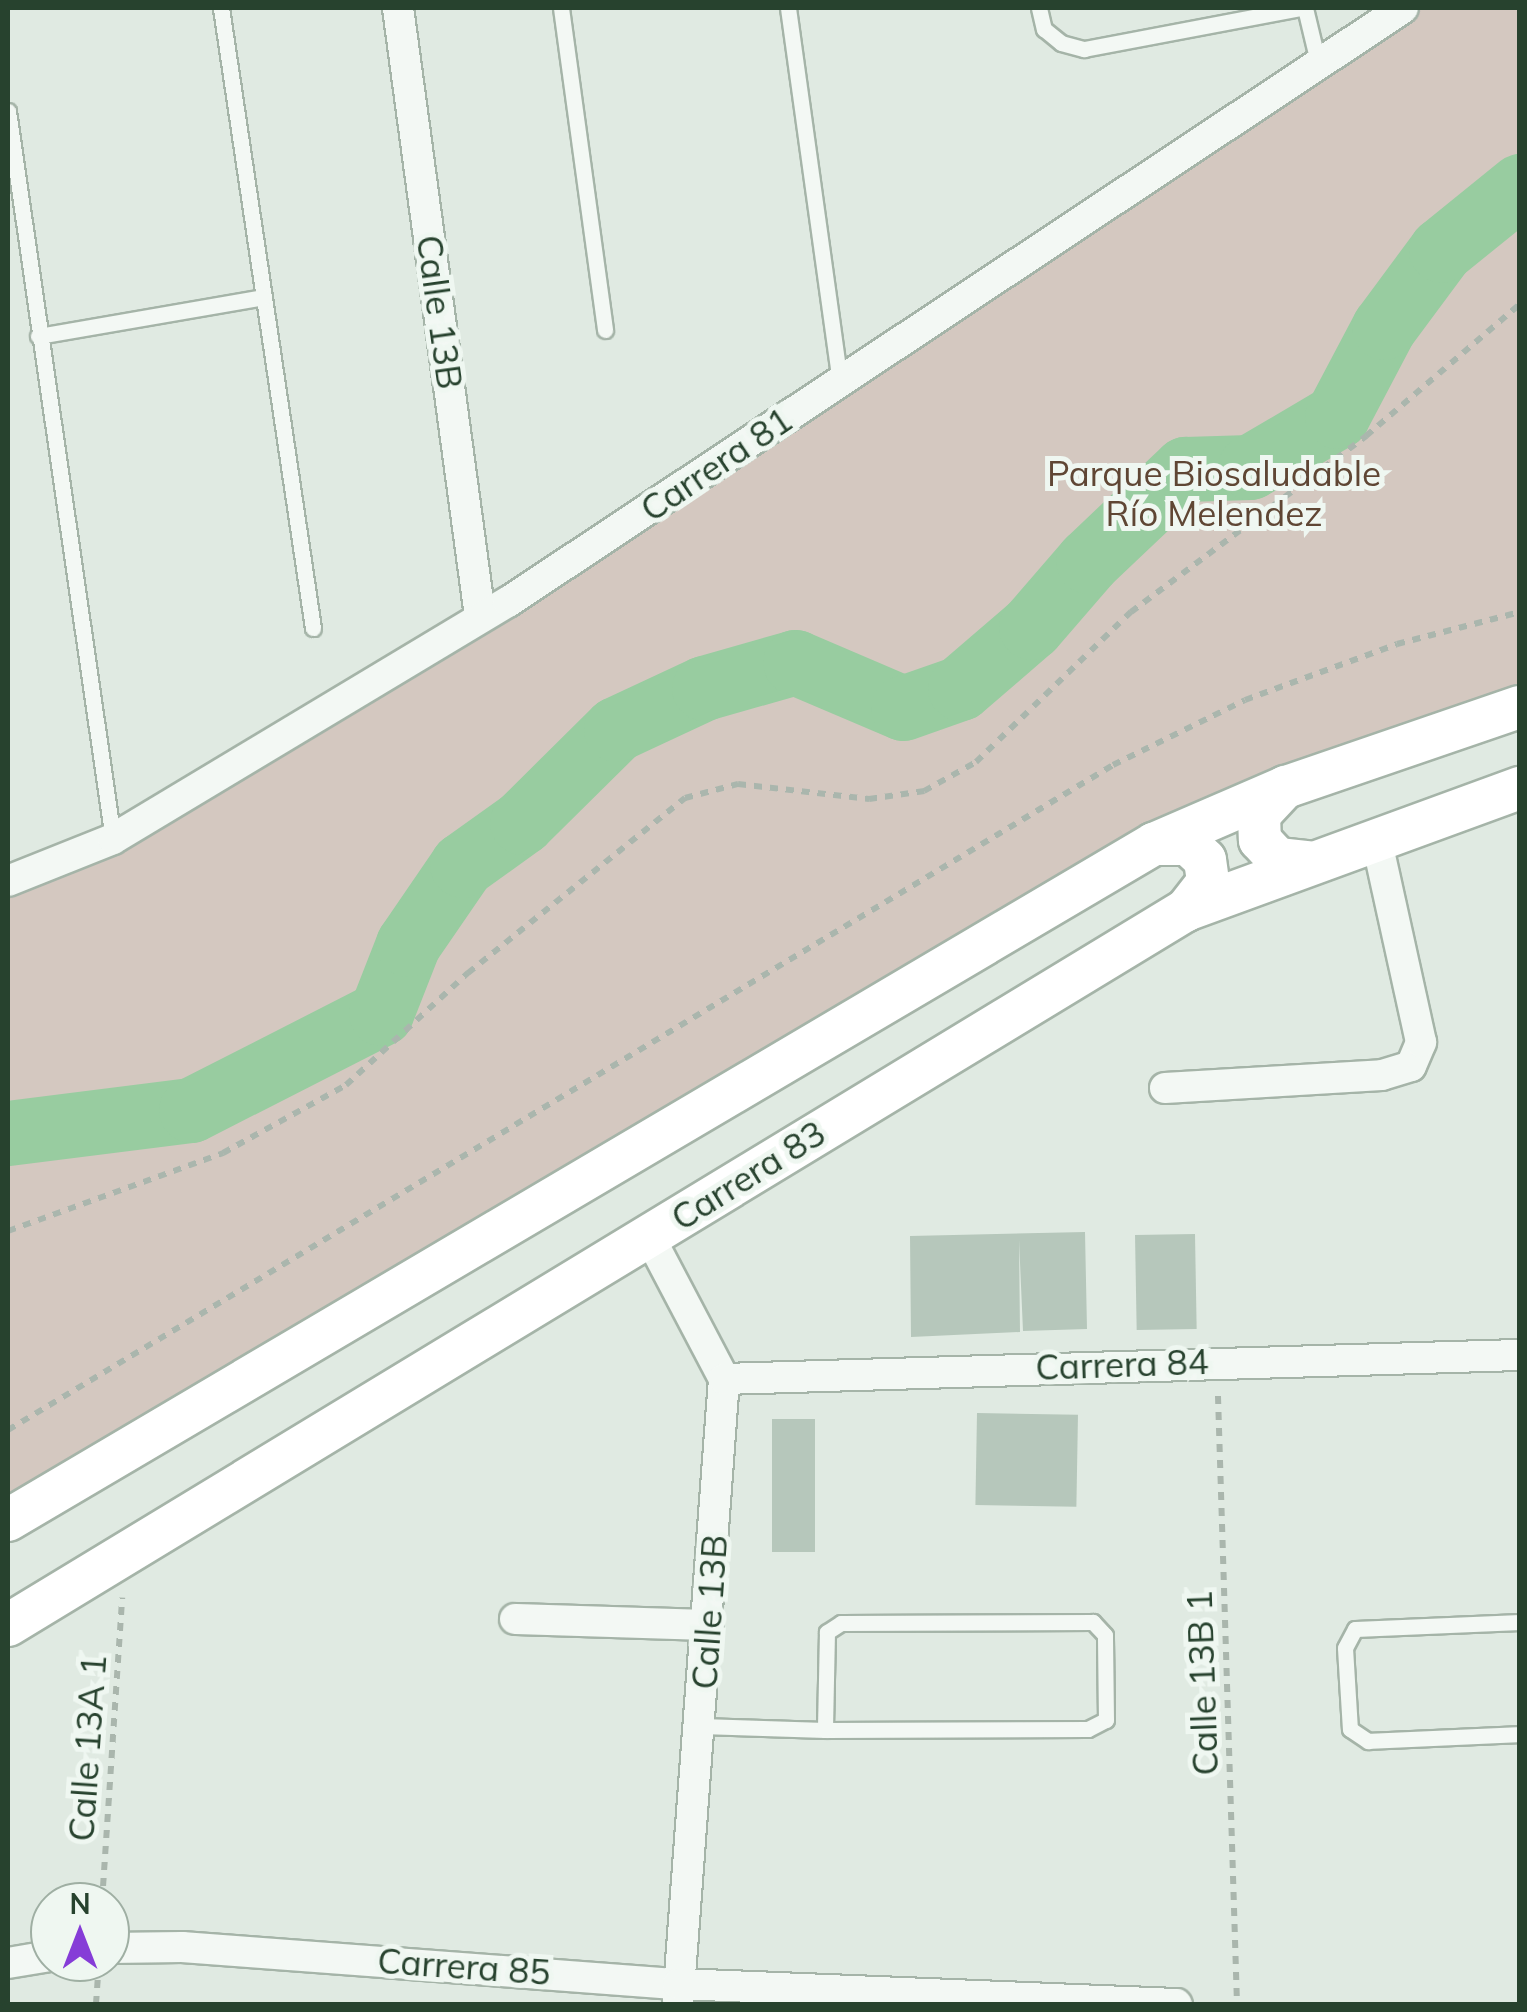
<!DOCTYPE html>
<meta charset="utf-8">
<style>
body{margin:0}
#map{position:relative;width:1527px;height:2012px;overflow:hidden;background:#e0eae2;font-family:Mulish,sans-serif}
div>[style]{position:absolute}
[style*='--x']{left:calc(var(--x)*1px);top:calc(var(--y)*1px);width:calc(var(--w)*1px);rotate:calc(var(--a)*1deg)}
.green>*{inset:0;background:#d4c8c0}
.river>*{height:65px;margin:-32.5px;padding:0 32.5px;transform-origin:32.5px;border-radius:32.5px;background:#98cca0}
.building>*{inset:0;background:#b6c7bb;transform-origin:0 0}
.path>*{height:6px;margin-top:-3px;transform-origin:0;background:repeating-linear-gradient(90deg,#aab6ad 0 8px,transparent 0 16px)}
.roads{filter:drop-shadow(2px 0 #a5b4a8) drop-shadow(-2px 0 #a5b4a8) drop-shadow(0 2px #a5b4a8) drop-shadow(0 -2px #a5b4a8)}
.lane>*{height:15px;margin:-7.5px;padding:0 7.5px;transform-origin:7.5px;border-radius:7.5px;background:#f3f8f4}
.street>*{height:30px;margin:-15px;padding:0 15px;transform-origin:15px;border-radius:15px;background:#f3f8f4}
.secondary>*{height:42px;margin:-21px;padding:0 21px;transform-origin:21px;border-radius:21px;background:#fff}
span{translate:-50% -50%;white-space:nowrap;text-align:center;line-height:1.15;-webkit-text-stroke:10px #eff7f1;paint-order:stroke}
.street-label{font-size:35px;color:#27422e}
.park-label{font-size:35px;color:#5f4634}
.frame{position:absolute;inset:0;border:10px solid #27422e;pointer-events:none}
.north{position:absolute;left:30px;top:1882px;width:100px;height:100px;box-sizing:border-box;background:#eff7f1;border:2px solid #9fafa3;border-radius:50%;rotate:0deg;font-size:28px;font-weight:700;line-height:40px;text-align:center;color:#27422e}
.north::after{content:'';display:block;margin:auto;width:35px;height:45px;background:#863cd7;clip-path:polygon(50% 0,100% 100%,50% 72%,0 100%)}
</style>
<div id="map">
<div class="green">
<i style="clip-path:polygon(1403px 8px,1519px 8px,1519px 707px,1286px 787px,8px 1520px,8px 881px,114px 839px)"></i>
</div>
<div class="river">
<i style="--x:8;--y:1133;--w:184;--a:-7.2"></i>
<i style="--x:191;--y:1110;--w:213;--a:-27"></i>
<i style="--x:381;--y:1013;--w:74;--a:-68.6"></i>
<i style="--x:408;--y:944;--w:96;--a:-55.6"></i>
<i style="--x:462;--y:865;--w:74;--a:-35.6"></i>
<i style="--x:522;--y:822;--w:132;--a:-44.7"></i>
<i style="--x:616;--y:729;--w:97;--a:-25"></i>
<i style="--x:704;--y:688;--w:95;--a:-15.9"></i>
<i style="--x:795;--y:662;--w:117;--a:23.1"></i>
<i style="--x:903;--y:708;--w:60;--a:-19.3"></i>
<i style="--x:960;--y:688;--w:94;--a:-40.7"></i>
<i style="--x:1031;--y:627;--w:87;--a:-49.2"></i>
<i style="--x:1088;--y:561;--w:134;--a:-43.5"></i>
<i style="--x:1185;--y:469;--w:65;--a:-1.8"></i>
<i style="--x:1250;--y:467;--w:101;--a:-30.4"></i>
<i style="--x:1337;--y:416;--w:101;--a:-62.2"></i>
<i style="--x:1384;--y:327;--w:96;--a:-53.5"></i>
<i style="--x:1441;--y:250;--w:102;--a:-39"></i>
</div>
<div class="building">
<i style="clip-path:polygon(1085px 1232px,1087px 1329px,1023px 1331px,1019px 1240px,1020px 1332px,911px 1337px,910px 1236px)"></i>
<i style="left:1195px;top:1234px;width:95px;height:60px;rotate:89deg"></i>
<i style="left:977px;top:1413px;width:101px;height:92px;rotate:1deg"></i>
<i style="left:772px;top:1419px;width:43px;height:133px"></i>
</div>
<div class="path">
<i style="--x:8;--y:1231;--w:229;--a:-19.9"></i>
<i style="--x:223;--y:1153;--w:141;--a:-28.9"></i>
<i style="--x:346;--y:1085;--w:166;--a:-42.6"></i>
<i style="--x:468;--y:973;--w:279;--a:-38.9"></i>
<i style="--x:685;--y:798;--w:55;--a:-14.8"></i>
<i style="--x:738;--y:784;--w:132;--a:6.5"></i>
<i style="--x:869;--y:799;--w:56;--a:-8.3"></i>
<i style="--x:924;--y:791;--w:60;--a:-29.1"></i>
<i style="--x:976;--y:762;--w:216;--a:-44.1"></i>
<i style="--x:1131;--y:612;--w:294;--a:-36.8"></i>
<i style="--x:1366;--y:436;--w:203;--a:-40.6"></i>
<i style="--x:1218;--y:1396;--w:608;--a:88.21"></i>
<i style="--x:8;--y:1430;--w:1290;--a:-31.04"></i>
<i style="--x:1113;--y:765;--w:147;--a:-26.2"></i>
<i style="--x:1245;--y:700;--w:162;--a:-20.2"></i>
<i style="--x:1397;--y:644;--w:127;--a:-14.6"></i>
<i style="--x:102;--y:1902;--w:305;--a:-86.2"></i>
<i style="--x:96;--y:2004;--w:31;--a:-86"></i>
</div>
<div class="roads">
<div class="lane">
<i style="--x:221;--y:8;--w:627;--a:81.56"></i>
<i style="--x:561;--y:8;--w:325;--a:82.2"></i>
<i style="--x:788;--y:8;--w:378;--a:82.1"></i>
<i style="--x:1039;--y:8;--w:22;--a:77"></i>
<i style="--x:1044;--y:29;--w:22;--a:39"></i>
<i style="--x:1061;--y:43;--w:24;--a:15"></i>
<i style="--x:1084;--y:49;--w:221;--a:-10.7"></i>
<i style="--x:1305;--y:8;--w:56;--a:76.5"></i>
<i style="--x:8;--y:111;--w:736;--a:81.79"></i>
<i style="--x:38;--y:336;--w:229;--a:-9.8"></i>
<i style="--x:1520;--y:1622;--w:165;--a:177.6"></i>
<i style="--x:1355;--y:1629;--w:21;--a:118"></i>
<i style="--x:1345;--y:1648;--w:81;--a:86.5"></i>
<i style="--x:1350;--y:1729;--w:22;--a:34"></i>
<i style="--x:1368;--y:1741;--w:152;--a:-2.6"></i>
<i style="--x:701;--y:1726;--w:124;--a:1.8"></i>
<i style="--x:825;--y:1730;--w:263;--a:-0.2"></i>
<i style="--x:1088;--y:1729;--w:20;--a:-27"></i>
<i style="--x:1106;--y:1720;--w:85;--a:-90.7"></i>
<i style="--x:1105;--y:1635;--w:18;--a:-133"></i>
<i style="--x:1093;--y:1622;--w:252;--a:179.8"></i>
<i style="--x:841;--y:1623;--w:17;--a:147"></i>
<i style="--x:827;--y:1632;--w:98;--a:91.2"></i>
</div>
<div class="street">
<i style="--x:398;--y:8;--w:614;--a:82.32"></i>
<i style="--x:8;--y:881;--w:113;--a:-21.8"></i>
<i style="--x:113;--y:839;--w:461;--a:-31"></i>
<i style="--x:508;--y:602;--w:1074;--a:-33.57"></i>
<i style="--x:1165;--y:1088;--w:217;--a:-3.4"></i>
<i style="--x:1382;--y:1075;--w:30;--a:-17"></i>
<i style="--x:1411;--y:1066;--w:26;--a:-67"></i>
<i style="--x:1421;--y:1042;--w:209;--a:-102.4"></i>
<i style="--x:649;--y:1236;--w:161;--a:62.3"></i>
<i style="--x:724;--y:1379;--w:625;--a:94.22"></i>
<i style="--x:724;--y:1379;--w:796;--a:-1.73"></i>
<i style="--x:515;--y:1619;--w:193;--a:1.8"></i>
<i style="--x:110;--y:1948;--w:72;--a:-0.8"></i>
<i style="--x:182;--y:1947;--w:497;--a:4.3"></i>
<i style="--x:678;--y:1984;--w:499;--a:2.3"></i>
<i style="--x:8;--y:1963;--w:43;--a:-9.5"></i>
</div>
<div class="secondary">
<i style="--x:1285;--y:787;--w:38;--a:133"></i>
<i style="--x:1259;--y:815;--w:25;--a:88"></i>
<i style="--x:1260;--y:840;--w:26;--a:47"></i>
<i style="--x:1278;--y:859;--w:30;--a:6"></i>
<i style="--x:1154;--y:844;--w:34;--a:0"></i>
<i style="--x:1188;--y:844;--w:23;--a:43"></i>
<i style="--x:1205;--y:860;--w:22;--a:82"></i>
<i style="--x:1208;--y:882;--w:36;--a:128"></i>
<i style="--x:8;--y:1520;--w:1331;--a:-30.54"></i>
<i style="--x:1154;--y:844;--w:144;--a:-23.4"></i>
<i style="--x:1286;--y:787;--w:247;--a:-18.9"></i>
<i style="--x:8;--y:1625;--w:1378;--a:-31.26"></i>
<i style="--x:1186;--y:910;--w:356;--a:-20.1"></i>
</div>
</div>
<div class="street-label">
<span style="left:440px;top:312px;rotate:82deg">Calle 13B</span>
<span style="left:716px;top:464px;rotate:-34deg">Carrera 81</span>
<span style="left:748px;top:1175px;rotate:-32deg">Carrera 83</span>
<span style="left:1122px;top:1364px;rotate:-2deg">Carrera 84</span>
<span style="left:709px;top:1612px;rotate:-86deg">Calle 13B</span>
<span style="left:1202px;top:1683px;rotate:-92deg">Calle 13B 1</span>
<span style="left:87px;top:1748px;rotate:-86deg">Calle 13A 1</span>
<span style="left:464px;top:1966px;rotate:4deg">Carrera 85</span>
</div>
<div class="park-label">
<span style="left:1214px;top:493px">Parque Biosaludable<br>Río Melendez</span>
</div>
<div class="frame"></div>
<div class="north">N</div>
</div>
